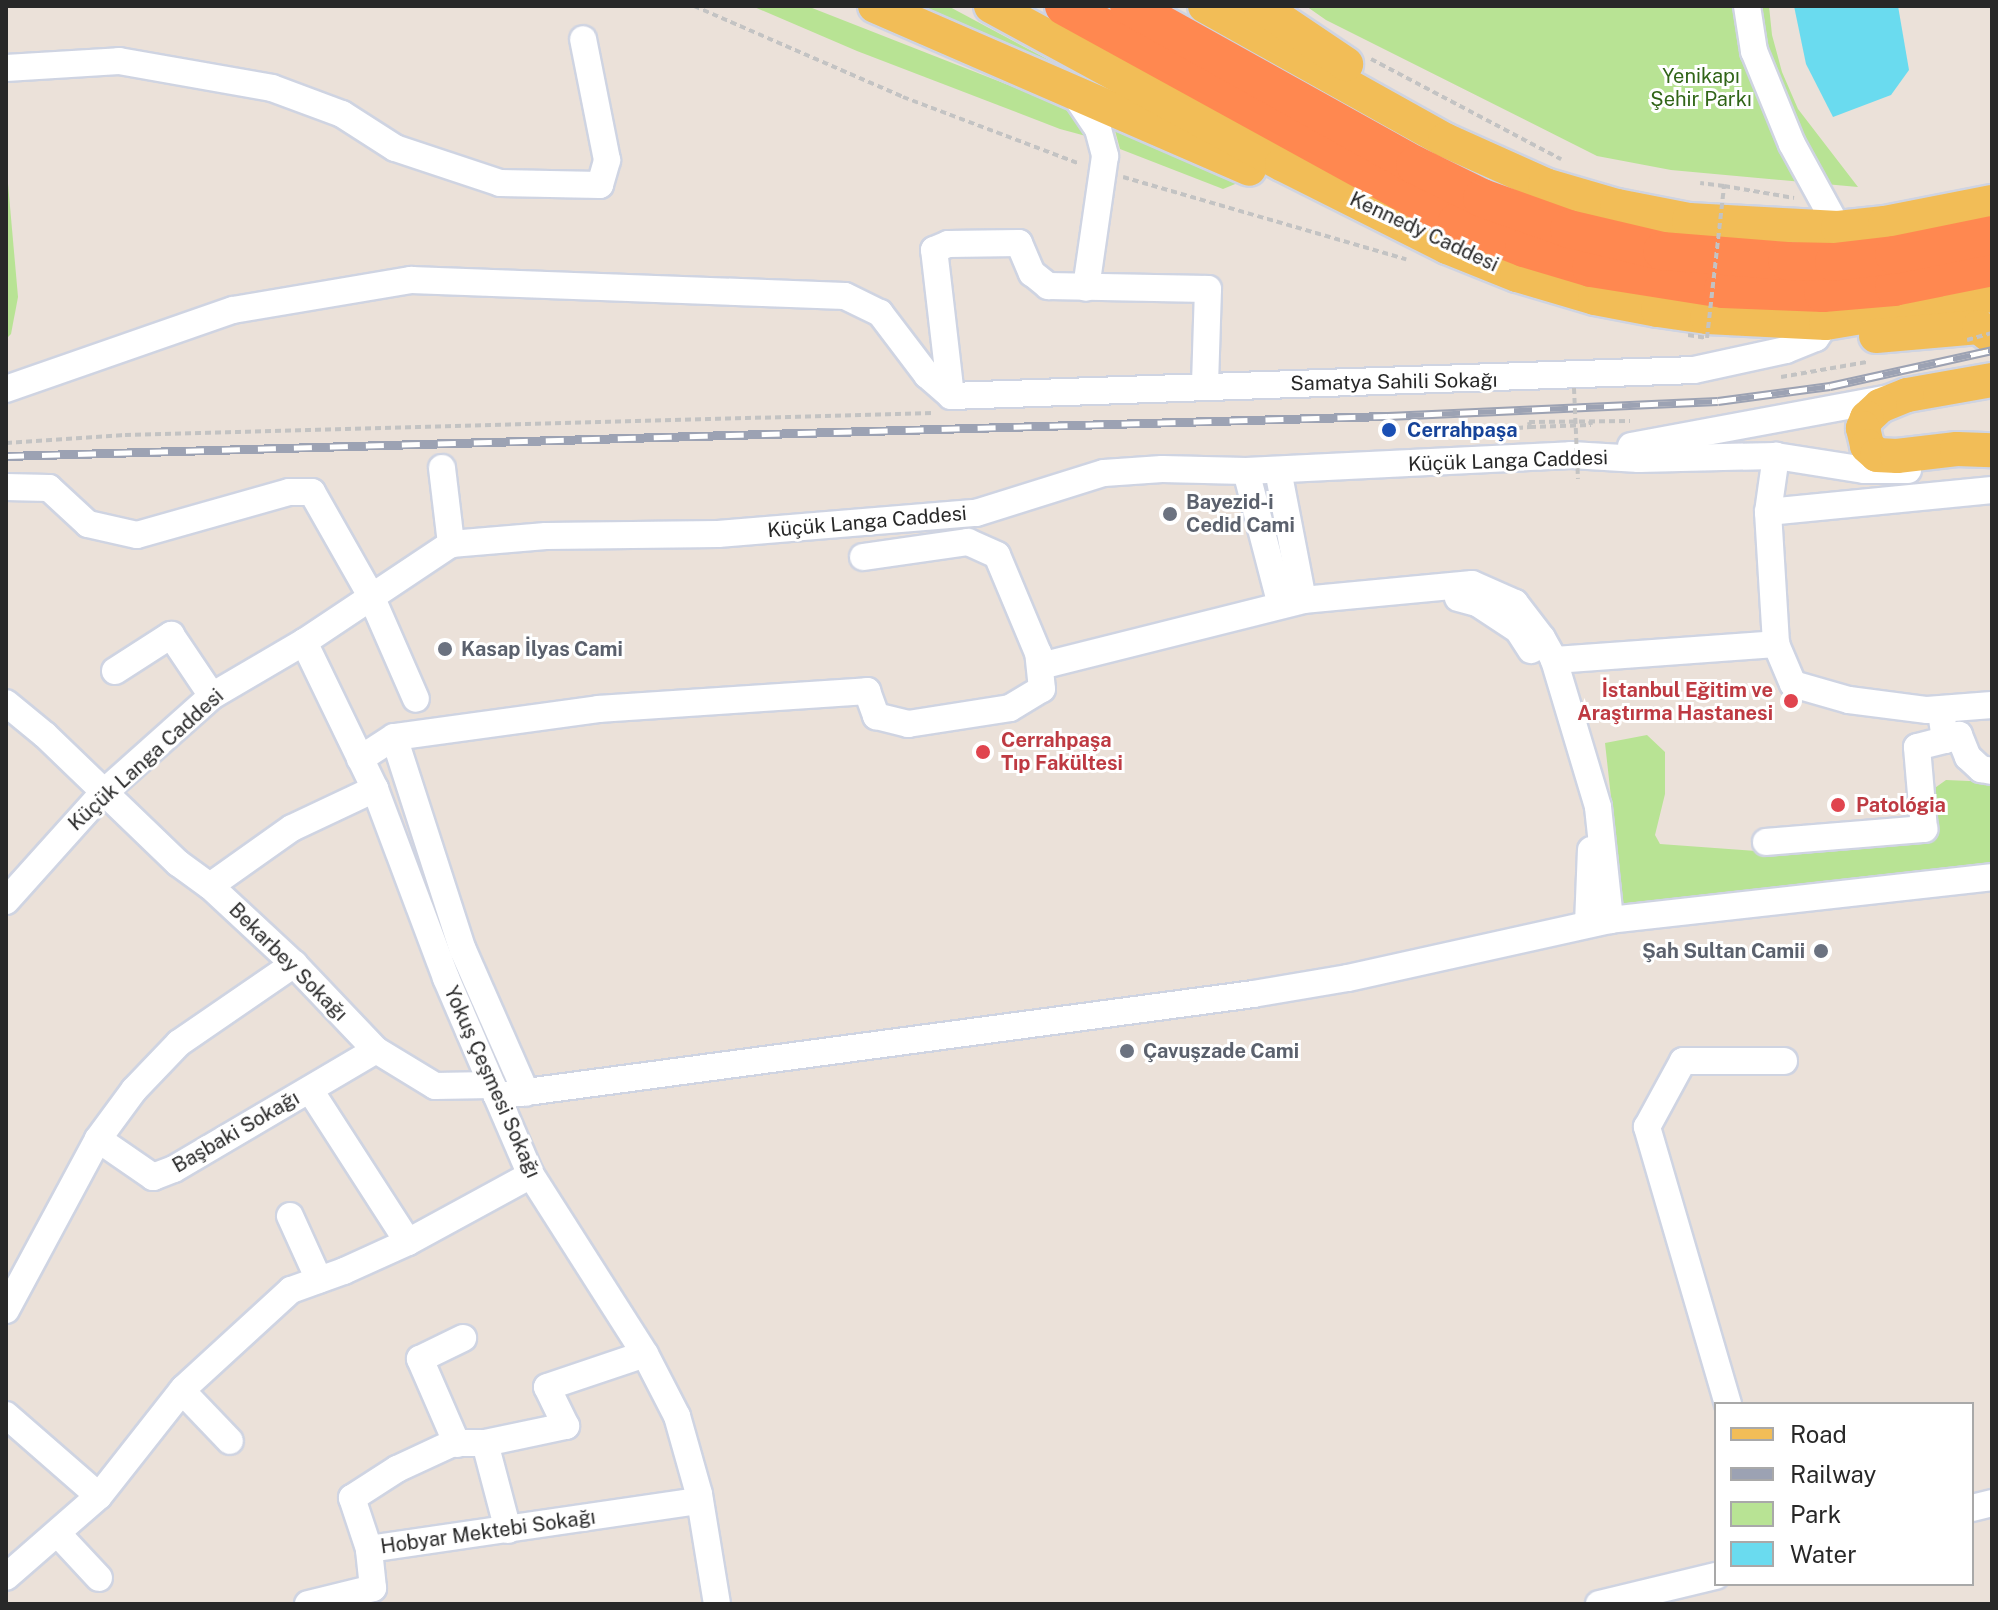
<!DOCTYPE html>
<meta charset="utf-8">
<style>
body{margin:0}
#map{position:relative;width:1998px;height:1610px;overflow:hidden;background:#ebe1d9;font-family:"Public Sans",sans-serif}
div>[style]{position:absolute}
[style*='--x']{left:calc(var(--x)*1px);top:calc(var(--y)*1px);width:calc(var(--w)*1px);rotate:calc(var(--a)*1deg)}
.green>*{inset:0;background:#b8e394}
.water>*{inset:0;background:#6adbef}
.path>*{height:4px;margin-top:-2px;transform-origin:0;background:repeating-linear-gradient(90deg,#c3c3c3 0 6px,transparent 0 10px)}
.roads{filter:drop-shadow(2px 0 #cfd4e2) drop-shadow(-2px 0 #cfd4e2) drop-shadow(0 2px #cfd4e2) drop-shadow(0 -2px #cfd4e2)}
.minor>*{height:26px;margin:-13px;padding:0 13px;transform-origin:13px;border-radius:13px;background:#fff}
.major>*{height:34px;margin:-17px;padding:0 17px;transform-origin:17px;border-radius:17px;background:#f2bd57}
.highway>*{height:38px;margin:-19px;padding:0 19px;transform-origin:19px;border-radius:19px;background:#ff8850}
.rail>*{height:9px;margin-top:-4.5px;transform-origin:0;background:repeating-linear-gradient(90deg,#fff 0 18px,#9ca2b3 0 36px);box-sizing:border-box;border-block:2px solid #9ca2b3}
.path-bridge>*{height:4px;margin-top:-2px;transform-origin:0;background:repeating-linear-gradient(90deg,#c3c3c3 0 6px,transparent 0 10px)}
.dots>*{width:22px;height:22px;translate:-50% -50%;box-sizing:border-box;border:4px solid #fff;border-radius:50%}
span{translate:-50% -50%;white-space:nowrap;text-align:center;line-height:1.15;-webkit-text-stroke:6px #fff;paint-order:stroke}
.park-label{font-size:20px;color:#316518}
.street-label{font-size:20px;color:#282828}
.transit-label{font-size:20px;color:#164399;font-weight:700}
.left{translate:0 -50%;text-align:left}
.worship-label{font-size:20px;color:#5b616d;font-weight:700}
.right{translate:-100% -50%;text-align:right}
.health-label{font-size:20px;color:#be3a42;font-weight:700}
.frame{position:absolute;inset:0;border:8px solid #282828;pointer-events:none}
.legend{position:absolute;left:1714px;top:1402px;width:260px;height:184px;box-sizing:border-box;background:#fff;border:2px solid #a9a9a9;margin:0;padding:10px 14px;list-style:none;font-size:24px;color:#282828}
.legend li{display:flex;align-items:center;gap:16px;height:40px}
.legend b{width:40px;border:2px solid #a9a9a9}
</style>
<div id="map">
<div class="green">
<i style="clip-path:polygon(752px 6px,807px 6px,1067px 108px,1097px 139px,1060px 129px,857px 51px)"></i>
<i style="clip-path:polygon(915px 6px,948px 6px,1105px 90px)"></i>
<i style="clip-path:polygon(1306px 6px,1769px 6px,1772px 35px,1782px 72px,1798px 109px,1858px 187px,1671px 170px,1597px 156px,1326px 20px)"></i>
<i style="clip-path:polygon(1114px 127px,1240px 182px,1223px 189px,1120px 149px)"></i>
<i style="clip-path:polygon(6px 161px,18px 297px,11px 334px,6px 339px)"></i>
<i style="clip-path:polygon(1647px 735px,1665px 752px,1665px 794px,1655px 835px,1660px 844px,1756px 851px,1926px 837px,1932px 790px,1946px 780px,1992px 782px,1992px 863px,1623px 906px,1605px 743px)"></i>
</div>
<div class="water">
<i style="clip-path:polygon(1794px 6px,1898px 6px,1909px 70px,1891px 95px,1833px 117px,1806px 64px)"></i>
</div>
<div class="path">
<i style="--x:694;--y:6;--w:228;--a:23.5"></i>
<i style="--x:903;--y:97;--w:189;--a:20.7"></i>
<i style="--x:1371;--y:59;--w:215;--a:27.8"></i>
<i style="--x:1123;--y:177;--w:295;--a:16.2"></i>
<i style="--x:1724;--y:186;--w:71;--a:9.7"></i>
<i style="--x:1781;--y:377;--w:87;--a:-9.9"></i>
<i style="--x:1530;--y:427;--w:61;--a:-1.9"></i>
<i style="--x:1591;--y:425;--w:4;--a:-104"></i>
<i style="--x:1517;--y:428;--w:13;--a:-4"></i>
<i style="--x:1530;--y:427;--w:5;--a:-101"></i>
<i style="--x:1529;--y:422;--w:101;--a:-0.6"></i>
<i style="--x:6;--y:443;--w:119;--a:-3.8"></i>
<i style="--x:125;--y:435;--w:808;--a:-1.56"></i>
</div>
<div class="roads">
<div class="minor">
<i style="--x:1747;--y:6;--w:46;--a:81.2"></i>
<i style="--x:1754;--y:51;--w:100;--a:67.8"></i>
<i style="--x:1792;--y:144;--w:96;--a:61.3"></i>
<i style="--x:6;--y:68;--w:113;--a:-3.5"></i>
<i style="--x:119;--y:61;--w:155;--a:10"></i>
<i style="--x:272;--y:88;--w:75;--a:20.4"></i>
<i style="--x:342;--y:114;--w:63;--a:32.7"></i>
<i style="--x:395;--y:148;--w:111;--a:18.4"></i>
<i style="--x:500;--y:183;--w:100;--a:1.1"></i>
<i style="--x:600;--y:185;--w:26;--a:-74"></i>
<i style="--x:607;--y:160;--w:123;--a:-101.2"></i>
<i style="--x:1075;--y:95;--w:41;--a:55.9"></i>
<i style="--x:1098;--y:129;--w:28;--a:75"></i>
<i style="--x:1105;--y:156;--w:133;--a:98.2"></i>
<i style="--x:6;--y:389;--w:240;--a:-19.2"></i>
<i style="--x:233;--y:310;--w:181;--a:-9.6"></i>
<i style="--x:411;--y:280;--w:434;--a:2.1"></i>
<i style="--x:845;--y:296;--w:39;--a:26"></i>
<i style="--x:880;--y:313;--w:78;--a:52.8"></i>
<i style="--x:927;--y:375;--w:32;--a:41"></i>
<i style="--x:951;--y:396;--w:743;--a:-2"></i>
<i style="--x:1694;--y:370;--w:94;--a:-12.3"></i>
<i style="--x:1786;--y:350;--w:32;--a:-22"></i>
<i style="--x:1816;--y:338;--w:18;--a:-56"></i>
<i style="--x:951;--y:396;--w:147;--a:-96.6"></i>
<i style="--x:934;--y:250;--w:15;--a:-23"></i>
<i style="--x:948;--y:244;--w:71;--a:-0.8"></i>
<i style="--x:1019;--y:243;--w:33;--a:67"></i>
<i style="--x:1032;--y:273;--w:21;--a:39"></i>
<i style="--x:1048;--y:286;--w:160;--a:1.1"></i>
<i style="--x:1208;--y:289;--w:97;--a:91.8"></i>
<i style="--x:1631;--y:446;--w:264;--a:-10.5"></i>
<i style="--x:442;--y:468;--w:77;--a:83.2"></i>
<i style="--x:1278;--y:470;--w:132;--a:79.1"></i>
<i style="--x:1246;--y:471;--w:138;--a:75.4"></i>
<i style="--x:6;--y:487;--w:43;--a:1.3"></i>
<i style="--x:49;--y:488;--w:53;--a:42.7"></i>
<i style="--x:88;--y:524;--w:50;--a:12.7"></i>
<i style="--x:137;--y:535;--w:158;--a:-15.8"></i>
<i style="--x:289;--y:492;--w:23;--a:0"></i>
<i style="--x:312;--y:492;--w:120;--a:60.4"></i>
<i style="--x:371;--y:596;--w:112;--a:66.4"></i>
<i style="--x:1992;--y:490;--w:225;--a:174.4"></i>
<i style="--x:1768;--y:512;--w:132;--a:86.5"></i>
<i style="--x:1776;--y:644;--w:43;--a:67"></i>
<i style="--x:1793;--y:684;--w:58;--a:15.9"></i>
<i style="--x:1849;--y:700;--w:79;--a:7.3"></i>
<i style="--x:1927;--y:710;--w:65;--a:-4.4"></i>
<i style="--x:1768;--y:512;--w:57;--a:-81.9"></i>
<i style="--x:1458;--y:598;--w:20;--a:15"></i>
<i style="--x:1477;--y:603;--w:49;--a:33.4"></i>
<i style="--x:1518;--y:630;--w:24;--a:57"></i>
<i style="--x:304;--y:642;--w:163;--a:64.2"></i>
<i style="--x:375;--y:789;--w:202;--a:69.4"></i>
<i style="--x:446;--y:978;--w:215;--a:66.7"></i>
<i style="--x:531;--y:1175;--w:212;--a:57.5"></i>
<i style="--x:645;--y:1354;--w:70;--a:62.7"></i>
<i style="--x:677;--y:1416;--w:81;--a:74.2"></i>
<i style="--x:699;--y:1494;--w:111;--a:80.7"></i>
<i style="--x:1554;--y:660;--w:223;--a:-4.1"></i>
<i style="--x:1041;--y:666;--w:270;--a:-14.1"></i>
<i style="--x:1303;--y:600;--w:170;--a:-5.4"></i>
<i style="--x:1472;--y:584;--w:47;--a:23.8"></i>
<i style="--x:1515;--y:603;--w:44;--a:52.4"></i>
<i style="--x:1542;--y:638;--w:25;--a:61"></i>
<i style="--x:1554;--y:660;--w:153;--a:73.3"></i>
<i style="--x:1598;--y:807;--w:114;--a:83.9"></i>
<i style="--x:115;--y:671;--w:67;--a:-32.7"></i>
<i style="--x:171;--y:635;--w:73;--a:56.1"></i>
<i style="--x:6;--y:703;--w:50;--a:39.4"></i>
<i style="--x:45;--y:735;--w:185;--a:43.9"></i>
<i style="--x:178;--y:863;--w:39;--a:36"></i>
<i style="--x:210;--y:886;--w:115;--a:42.9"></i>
<i style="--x:294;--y:964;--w:119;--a:46.4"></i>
<i style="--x:376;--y:1050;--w:69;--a:31.4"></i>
<i style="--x:435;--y:1086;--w:57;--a:-1"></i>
<i style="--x:394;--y:737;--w:224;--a:72.1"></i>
<i style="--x:463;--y:950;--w:156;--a:66.2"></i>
<i style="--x:1945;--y:740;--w:15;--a:-20"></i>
<i style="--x:1959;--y:735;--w:24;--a:68"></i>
<i style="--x:1968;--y:757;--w:18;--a:43"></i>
<i style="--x:1981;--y:769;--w:11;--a:10"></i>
<i style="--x:360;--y:759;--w:40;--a:-32.9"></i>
<i style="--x:394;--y:737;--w:206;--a:-7.8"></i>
<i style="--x:598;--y:709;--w:270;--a:-3.8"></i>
<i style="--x:867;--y:691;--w:27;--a:70"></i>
<i style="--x:876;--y:716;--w:33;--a:14"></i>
<i style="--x:908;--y:724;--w:103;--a:-8.9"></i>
<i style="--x:1010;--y:708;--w:37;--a:-31"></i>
<i style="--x:1042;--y:689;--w:36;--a:-96"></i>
<i style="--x:1038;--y:653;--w:106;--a:-112.7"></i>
<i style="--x:997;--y:555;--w:32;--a:-156"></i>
<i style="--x:968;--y:542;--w:106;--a:171.9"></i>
<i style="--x:1766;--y:842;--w:159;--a:-4.7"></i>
<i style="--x:1924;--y:829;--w:82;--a:-94.9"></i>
<i style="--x:1917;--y:747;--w:29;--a:-14"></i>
<i style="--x:1945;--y:740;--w:30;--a:-98"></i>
<i style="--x:210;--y:886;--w:100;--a:-35.3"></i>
<i style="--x:292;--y:828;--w:92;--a:-25.2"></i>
<i style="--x:6;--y:901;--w:145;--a:-48.1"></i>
<i style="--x:103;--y:793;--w:146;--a:-41.7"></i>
<i style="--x:212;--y:696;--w:107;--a:-30.4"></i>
<i style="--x:304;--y:642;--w:177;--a:-33.7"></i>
<i style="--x:451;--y:544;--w:95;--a:-4.8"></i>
<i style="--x:546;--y:536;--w:172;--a:-0.7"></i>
<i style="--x:718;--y:534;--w:259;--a:-4.7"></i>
<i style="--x:976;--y:513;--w:134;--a:-17.4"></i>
<i style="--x:1104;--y:473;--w:58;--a:-3.9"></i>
<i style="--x:1162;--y:469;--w:84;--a:1.4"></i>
<i style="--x:1246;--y:471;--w:325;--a:-2.8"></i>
<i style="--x:1571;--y:455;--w:68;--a:3.4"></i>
<i style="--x:1639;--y:459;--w:137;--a:-1.3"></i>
<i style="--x:1776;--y:456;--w:89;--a:9"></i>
<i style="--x:1864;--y:470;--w:44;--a:0"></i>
<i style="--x:1588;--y:924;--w:74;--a:-87.7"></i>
<i style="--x:310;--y:1090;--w:181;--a:57.2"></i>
<i style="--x:497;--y:1096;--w:763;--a:-7.68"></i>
<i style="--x:1253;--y:994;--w:96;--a:-9.6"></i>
<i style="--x:1348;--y:978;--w:268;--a:-12.5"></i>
<i style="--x:1610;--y:920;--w:384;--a:-6.4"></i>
<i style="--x:98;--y:1139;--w:67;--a:34.6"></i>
<i style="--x:153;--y:1177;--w:22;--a:-21"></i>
<i style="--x:174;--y:1169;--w:234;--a:-30.5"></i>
<i style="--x:290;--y:1216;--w:70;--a:65.6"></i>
<i style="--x:6;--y:1310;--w:194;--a:-61.7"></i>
<i style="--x:98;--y:1139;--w:61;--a:-53.7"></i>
<i style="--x:134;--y:1090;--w:65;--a:-46.2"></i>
<i style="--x:179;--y:1043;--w:140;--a:-34.5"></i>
<i style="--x:182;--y:1391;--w:69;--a:46.2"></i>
<i style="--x:1728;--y:1404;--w:289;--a:-106.3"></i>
<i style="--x:1647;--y:1127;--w:75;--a:-61.4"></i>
<i style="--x:1683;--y:1061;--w:101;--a:0"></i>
<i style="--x:6;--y:1415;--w:123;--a:41.1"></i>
<i style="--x:485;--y:1443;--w:90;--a:75.2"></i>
<i style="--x:457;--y:1444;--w:93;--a:-113.5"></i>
<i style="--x:420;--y:1359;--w:48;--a:-26"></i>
<i style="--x:1972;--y:1508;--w:21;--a:-14"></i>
<i style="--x:58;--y:1534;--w:60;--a:47"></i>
<i style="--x:369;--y:1549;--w:334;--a:-8.3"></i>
<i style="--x:6;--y:1577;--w:123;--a:-41.1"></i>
<i style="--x:99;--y:1496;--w:137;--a:-51.8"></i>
<i style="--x:184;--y:1388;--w:145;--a:-42.5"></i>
<i style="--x:291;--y:1290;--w:56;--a:-19.7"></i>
<i style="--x:344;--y:1271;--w:70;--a:-24.4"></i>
<i style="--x:408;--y:1242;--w:140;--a:-28.6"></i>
<i style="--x:308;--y:1604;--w:67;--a:-13.8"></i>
<i style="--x:373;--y:1588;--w:39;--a:-96"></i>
<i style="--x:369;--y:1549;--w:54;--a:-108.4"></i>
<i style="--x:352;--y:1498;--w:54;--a:-32.8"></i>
<i style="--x:397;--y:1469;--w:62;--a:-24.9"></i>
<i style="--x:453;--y:1443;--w:32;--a:0"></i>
<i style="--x:485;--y:1443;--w:83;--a:-11.9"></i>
<i style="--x:566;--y:1426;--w:43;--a:-116"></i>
<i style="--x:547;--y:1387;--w:103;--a:-18.6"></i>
<i style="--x:1599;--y:1604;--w:120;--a:-13.5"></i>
</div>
<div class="major">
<i style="--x:875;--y:6;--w:408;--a:23.5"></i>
<i style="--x:991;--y:6;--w:331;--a:28.5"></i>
<i style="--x:1282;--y:164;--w:185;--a:26.7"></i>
<i style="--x:1447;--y:247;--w:75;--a:21.8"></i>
<i style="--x:1517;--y:275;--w:81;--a:16.4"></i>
<i style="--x:1595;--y:298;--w:64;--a:10.8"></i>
<i style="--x:1658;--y:310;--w:49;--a:8.1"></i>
<i style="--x:1707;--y:317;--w:119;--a:2.9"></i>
<i style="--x:1826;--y:323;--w:168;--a:-9.6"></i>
<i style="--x:1205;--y:6;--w:275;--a:29.2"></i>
<i style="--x:1445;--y:140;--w:110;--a:24.2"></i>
<i style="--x:1545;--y:185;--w:75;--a:16.3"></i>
<i style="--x:1617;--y:206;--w:73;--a:11"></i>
<i style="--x:1689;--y:220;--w:149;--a:3.1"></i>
<i style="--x:1838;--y:228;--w:47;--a:-6.1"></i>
<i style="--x:1885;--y:223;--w:109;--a:-11.1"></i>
<i style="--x:1260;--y:6;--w:104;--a:34"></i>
<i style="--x:1876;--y:336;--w:103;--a:-5"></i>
<i style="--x:1979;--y:327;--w:16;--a:38"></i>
<i style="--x:1992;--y:380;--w:86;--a:170"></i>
<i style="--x:1907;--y:395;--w:29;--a:158"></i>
<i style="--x:1880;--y:406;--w:18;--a:137"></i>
<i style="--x:1867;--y:418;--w:11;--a:112"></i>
<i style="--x:1863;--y:428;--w:18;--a:77"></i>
<i style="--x:1867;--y:446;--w:13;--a:42"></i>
<i style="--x:1877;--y:455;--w:20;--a:3"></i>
<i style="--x:1897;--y:456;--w:60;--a:-6.7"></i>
<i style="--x:1957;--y:449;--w:35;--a:2"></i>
</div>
<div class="highway">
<i style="--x:1064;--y:6;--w:448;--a:28.8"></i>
<i style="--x:1457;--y:222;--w:72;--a:21.2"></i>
<i style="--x:1524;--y:248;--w:70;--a:16.6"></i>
<i style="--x:1591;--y:268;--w:134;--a:9"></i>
<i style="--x:1723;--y:289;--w:100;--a:2.3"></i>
<i style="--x:1823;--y:293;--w:71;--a:-4.8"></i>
<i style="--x:1894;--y:287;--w:100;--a:-11.5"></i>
<i style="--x:1129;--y:6;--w:327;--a:29.1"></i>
<i style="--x:1415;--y:165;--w:75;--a:26.2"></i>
<i style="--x:1482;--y:198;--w:92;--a:19.6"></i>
<i style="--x:1569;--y:229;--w:96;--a:13.3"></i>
<i style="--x:1662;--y:251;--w:125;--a:4.6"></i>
<i style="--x:1787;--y:261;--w:47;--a:1.2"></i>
<i style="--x:1834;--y:262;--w:60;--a:-6.7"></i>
<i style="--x:1894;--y:255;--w:100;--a:-11.5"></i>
</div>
</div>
<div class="rail">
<i style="--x:6;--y:456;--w:1383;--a:-1.66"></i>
<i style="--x:1388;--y:416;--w:330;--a:-2.6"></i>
<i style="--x:1718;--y:401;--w:113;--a:-7.6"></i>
<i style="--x:1830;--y:386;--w:166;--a:-12.5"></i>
</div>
<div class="path-bridge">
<i style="--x:1688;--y:335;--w:19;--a:9"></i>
<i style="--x:1707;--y:338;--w:153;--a:-83.6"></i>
<i style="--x:1724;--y:186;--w:24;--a:-173"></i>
<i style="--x:1967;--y:340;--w:26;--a:-16"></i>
<i style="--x:1574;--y:388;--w:91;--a:87.5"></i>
</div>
<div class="dots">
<i style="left:1389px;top:430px;background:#1a4fb4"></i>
<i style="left:1170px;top:514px;background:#6b7280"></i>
<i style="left:445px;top:649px;background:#6b7280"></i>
<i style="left:1791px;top:701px;background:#e0444e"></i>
<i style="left:983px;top:752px;background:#e0444e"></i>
<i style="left:1838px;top:805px;background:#e0444e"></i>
<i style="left:1821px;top:951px;background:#6b7280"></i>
<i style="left:1127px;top:1051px;background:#6b7280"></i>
</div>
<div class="park-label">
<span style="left:1701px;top:88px">Yenikapı<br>Şehir Parkı</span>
</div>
<div class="street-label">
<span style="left:1424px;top:232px;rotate:25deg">Kennedy Caddesi</span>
<span style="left:1394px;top:382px;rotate:-1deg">Samatya Sahili Sokağı</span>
<span style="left:1508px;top:461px;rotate:-2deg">Küçük Langa Caddesi</span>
<span style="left:867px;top:522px;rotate:-5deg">Küçük Langa Caddesi</span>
<span style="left:146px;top:760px;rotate:-42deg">Küçük Langa Caddesi</span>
<span style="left:288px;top:962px;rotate:45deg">Bekarbey Sokağı</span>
<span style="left:492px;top:1082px;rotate:66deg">Yokuş Çeşmesi Sokağı</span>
<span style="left:236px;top:1132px;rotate:-30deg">Başbaki Sokağı</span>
<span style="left:488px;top:1532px;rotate:-8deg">Hobyar Mektebi Sokağı</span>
</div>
<div class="transit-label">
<span class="left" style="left:1407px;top:430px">Cerrahpaşa</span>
</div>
<div class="worship-label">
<span class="left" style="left:1186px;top:514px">Bayezid-i<br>Cedid Cami</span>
<span class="left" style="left:461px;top:649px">Kasap İlyas Cami</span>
<span class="right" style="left:1805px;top:951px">Şah Sultan Camii</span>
<span class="left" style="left:1143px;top:1051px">Çavuşzade Cami</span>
</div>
<div class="health-label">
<span class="right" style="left:1773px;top:702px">İstanbul Eğitim ve<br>Araştırma Hastanesi</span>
<span class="left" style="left:1001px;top:752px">Cerrahpaşa<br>Tıp Fakültesi</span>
<span class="left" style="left:1856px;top:805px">Patológia</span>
</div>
<div class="frame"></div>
<ul class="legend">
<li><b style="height:10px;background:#f2bd57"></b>Road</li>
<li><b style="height:10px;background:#9ca2b3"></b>Railway</li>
<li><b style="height:22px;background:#b8e394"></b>Park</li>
<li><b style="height:22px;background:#6adbef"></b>Water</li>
</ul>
</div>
